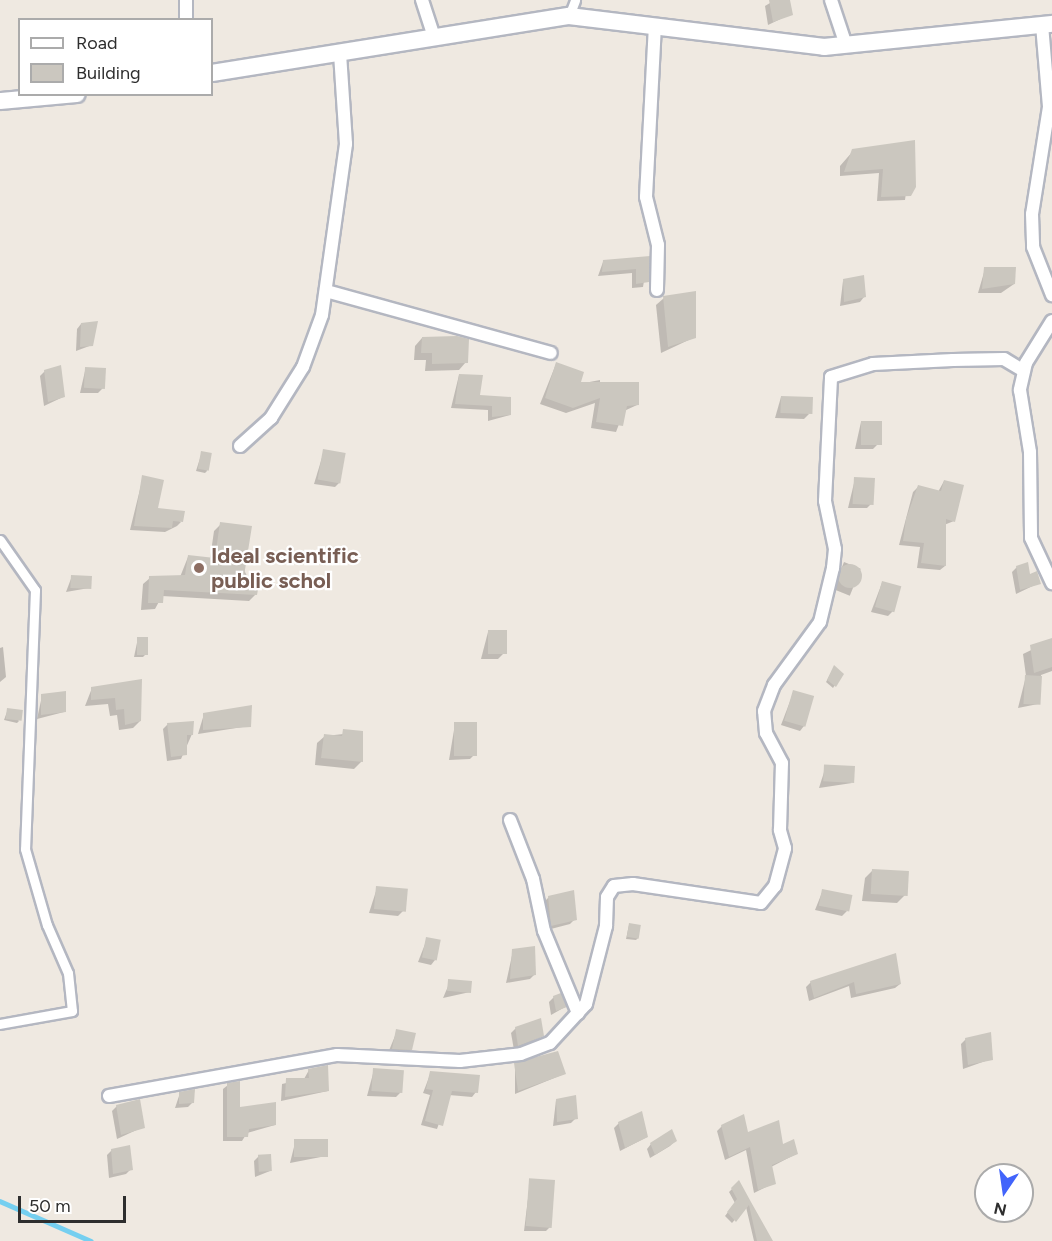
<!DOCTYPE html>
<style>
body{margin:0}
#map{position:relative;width:1052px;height:1241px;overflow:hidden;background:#efe9e1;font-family:Figtree,sans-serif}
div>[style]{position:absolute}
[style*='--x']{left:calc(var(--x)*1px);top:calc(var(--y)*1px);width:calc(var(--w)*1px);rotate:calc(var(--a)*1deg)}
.shadow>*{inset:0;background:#0003;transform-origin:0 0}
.stream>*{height:4.5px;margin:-2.25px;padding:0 2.25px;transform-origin:2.25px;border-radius:2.25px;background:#75cff0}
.building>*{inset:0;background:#cbc7bf;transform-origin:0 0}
.round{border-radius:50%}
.roads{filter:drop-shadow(2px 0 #b4b7c1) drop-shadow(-2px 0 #b4b7c1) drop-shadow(0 2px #b4b7c1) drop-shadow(0 -2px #b4b7c1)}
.pedestrian>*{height:9px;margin:-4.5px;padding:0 4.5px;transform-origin:4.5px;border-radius:4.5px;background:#fff}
.minor>*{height:12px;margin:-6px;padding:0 6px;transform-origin:6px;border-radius:6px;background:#fff}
.secondary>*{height:16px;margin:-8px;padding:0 8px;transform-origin:8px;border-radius:8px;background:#fff}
.dots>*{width:16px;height:16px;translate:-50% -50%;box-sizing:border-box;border:3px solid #fff;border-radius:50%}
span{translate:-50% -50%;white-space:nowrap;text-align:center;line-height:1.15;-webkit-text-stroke:4.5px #fff;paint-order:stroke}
.education-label{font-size:22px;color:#785e54;font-weight:700}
.left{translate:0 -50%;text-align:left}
.legend{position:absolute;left:18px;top:18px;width:195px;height:78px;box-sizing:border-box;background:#fff;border:2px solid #ababab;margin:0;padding:8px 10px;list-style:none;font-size:18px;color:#2e2e2e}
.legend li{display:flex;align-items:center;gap:12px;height:30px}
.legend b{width:30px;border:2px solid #ababab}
.north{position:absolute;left:974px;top:1163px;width:60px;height:60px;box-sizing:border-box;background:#fff;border:2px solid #ababab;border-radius:50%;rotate:193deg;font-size:16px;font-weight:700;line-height:24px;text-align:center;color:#2e2e2e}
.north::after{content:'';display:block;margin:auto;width:21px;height:27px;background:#4264fb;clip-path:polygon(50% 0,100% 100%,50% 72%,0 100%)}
.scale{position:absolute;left:18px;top:1196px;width:108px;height:27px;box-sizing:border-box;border:3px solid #2e2e2e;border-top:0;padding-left:8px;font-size:18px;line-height:21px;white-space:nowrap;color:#2e2e2e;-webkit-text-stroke:4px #fff;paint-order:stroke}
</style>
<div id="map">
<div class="shadow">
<i style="clip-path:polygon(775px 0,789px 0,791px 14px,768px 25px,765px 6px)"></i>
<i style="clip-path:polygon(913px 142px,905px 200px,877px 201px,879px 173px,840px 176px,840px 166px,853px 151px)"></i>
<i style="clip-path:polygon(648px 257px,643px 287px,632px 288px,632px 273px,598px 276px,603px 262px)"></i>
<i style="clip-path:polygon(985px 269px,1014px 284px,1001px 293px,978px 293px)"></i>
<i style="clip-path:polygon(843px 281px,864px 297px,860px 302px,840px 306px)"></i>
<i style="clip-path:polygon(664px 298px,695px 337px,661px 353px,656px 305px)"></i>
<i style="clip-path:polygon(81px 324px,92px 345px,76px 351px,77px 329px)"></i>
<i style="clip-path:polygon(422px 338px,466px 362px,459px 370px,425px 371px,426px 360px,414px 360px,415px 346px)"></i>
<i style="clip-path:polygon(556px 364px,579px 384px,600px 380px,600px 387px,637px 405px,624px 411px,616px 432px,591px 428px,595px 403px,566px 413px,540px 404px)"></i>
<i style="clip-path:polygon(45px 371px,63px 397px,44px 406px,40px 376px)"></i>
<i style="clip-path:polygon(85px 371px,103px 388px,98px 393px,80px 393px)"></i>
<i style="clip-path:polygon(459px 375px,479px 396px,510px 415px,488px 421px,488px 410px,451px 408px)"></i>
<i style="clip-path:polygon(781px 397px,809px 414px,804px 419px,775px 418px)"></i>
<i style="clip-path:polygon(861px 422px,878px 444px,873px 449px,855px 449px)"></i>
<i style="clip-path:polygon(324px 451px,340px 482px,335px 487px,314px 484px)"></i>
<i style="clip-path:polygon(202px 452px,207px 471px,205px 473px,196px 471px)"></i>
<i style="clip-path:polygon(143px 477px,156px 509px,181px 522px,177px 526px,165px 532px,130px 530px)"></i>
<i style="clip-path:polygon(855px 479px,871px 504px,867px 508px,848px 508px)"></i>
<i style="clip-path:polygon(944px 481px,954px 521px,944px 525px,945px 566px,940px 570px,917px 568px,920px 547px,899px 545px,913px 492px,918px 487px,938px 492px)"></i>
<i style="clip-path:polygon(221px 524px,256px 594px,249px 601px,162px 596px,155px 609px,141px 610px,143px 584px,150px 578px,180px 577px,188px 557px,210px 559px,214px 531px)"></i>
<i style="left:844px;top:562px;width:18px;height:29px;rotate:22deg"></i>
<i style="clip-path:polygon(1017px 567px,1029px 576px,1039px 583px,1016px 594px,1012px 572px)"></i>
<i style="clip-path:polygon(72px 576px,89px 588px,66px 592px)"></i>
<i style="clip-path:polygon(882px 583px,893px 611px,888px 616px,871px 612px)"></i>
<i style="clip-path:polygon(488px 632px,503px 654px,498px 659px,481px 659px)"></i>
<i style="clip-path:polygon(138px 638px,145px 655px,143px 657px,134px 657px)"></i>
<i style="clip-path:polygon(1052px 640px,1052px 671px,1041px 675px,1038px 704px,1018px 708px,1026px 676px,1023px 654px)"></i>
<i style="clip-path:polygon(3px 647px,6px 677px,0 682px,0 648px)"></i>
<i style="clip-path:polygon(833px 669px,842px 674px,833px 688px,826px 682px)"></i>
<i style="clip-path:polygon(140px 681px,140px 721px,133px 728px,119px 730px,117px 715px,110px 716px,108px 704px,85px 706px,92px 688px)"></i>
<i style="clip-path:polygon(794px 691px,804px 726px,800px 731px,781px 725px)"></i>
<i style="clip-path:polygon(42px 696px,64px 712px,37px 719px)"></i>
<i style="clip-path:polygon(8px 709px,19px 721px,17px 723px,4px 720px)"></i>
<i style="clip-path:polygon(204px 714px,249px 726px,198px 734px)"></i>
<i style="clip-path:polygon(168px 724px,192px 734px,181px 759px,167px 761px,163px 729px)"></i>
<i style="clip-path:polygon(455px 724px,475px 754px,470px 759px,449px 760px)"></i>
<i style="clip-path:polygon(362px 732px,362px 761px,354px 769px,315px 765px,317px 743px,325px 736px)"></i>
<i style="clip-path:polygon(825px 769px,852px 783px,819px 788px)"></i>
<i style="clip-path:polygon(872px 871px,905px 895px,897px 903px,862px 901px,865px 878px)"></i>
<i style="clip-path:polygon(377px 888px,403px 911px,398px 916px,369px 913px)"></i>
<i style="clip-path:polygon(823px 890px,847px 911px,842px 916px,815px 910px)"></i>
<i style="clip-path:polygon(549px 897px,575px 919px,570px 924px,547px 930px,544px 902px)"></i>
<i style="clip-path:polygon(629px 925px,638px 938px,636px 940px,626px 939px)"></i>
<i style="clip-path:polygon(427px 939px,435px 960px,431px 965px,418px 962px)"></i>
<i style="clip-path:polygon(513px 951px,534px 975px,530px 979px,506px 983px)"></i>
<i style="clip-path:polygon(895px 955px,900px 984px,895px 988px,851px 998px,849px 986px,809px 1001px,806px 987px,811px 982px)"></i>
<i style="clip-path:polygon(449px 984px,470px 992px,443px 998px)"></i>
<i style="clip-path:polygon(554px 997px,565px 1007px,551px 1015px,549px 1002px)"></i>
<i style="clip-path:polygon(516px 1028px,543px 1036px,514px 1050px,511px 1033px)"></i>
<i style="clip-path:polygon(397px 1031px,411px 1050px,406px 1054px,388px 1053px)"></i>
<i style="clip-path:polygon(966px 1039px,991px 1059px,963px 1069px,961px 1044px)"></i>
<i style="clip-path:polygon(515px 1064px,564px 1074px,515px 1094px)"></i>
<i style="clip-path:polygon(309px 1070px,328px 1091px,281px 1101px,282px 1084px,304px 1079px)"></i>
<i style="clip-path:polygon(374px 1070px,401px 1092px,396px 1097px,367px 1096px)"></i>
<i style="clip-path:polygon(431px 1072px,476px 1092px,472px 1097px,449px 1095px,437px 1129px,421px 1125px,430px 1095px,423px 1093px)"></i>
<i style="clip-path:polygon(228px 1085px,238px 1109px,275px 1125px,247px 1133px,242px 1141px,223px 1141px,223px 1089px)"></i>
<i style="clip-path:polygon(180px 1093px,193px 1102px,188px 1107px,175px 1108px)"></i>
<i style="clip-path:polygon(556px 1100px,576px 1118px,571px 1123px,553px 1126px)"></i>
<i style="clip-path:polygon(117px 1106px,143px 1127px,117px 1139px,112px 1111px)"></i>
<i style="clip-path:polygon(619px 1123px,647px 1137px,620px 1151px,614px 1128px)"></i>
<i style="clip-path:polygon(722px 1126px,782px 1146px,796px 1154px,771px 1167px,774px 1183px,754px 1193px,746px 1150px,725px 1160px,717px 1131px)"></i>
<i style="clip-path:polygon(675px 1141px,670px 1146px,650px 1158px,647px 1149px,651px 1144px)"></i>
<i style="clip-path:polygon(295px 1143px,326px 1156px,290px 1163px)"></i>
<i style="clip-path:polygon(112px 1150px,131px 1169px,126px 1174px,109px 1178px,107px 1155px)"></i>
<i style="clip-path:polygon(259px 1156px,270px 1171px,255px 1177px,254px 1161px)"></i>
<i style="clip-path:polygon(530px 1182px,550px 1227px,546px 1231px,524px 1231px)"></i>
<i style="clip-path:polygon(738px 1183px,770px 1241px,754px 1241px,746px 1207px,732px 1223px,725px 1216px,735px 1203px,729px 1192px)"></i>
</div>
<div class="stream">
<i style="--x:0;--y:1201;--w:99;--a:23.7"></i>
</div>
<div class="building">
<i style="clip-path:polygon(769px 0,790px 0,793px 15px,773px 22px)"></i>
<i style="clip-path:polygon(915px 140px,916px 187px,911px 196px,881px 197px,883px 169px,844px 172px,852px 149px)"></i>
<i style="clip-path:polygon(650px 256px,649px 282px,636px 284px,636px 269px,602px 272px,603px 260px)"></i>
<i style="clip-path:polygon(984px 267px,1016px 267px,1015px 284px,982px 289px)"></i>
<i style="clip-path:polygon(864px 275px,866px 297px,844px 302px,843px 279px)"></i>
<i style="clip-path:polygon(696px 291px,696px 338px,668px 347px,663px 296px)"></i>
<i style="clip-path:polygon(98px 321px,93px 346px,80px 347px,81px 323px)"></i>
<i style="clip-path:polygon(457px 336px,469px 339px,468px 363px,432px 364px,432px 353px,421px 353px,422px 337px)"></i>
<i style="clip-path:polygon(556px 362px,584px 372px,581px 382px,639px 382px,639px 405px,627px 406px,623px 426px,596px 422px,600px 398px,573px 408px,545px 398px)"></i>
<i style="clip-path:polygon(61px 365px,65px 397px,48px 402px,44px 370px)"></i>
<i style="left:106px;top:368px;width:21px;height:21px;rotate:93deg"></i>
<i style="clip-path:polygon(459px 374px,483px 375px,480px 395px,511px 397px,511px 415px,492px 417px,492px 406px,455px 404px)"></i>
<i style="left:781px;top:396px;width:32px;height:17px;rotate:2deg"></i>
<i style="left:861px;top:421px;width:21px;height:24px"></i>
<i style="left:323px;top:449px;width:23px;height:31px;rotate:10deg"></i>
<i style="left:201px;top:451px;width:11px;height:18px;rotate:10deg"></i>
<i style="clip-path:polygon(142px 475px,164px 480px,158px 508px,185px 511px,183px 522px,173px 521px,172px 528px,134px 526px)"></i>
<i style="left:854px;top:477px;width:21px;height:27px;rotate:3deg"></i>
<i style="clip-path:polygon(944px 480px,964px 485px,955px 522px,946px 519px,946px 566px,921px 563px,924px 543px,903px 541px,906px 519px,918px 485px,941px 491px)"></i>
<i style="clip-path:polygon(220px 522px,252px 526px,244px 576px,260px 578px,257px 595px,164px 590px,163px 603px,148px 603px,149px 576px,185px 575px,188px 555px,215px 558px)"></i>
<i style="clip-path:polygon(1028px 562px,1030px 574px,1037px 571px,1041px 584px,1020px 590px,1016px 566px)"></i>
<i class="round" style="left:838px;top:564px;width:24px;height:24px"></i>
<i style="left:71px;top:575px;width:21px;height:13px;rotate:3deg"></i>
<i style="left:882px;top:581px;width:20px;height:27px;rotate:15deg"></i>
<i style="left:488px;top:630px;width:19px;height:24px"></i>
<i style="left:137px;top:637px;width:11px;height:18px"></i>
<i style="clip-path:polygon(1052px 638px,1052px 667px,1034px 673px,1030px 645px)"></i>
<i style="clip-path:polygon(834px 665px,844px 674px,836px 687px,827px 680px)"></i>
<i style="left:1025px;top:675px;width:17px;height:29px;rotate:3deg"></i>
<i style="clip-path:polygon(142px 679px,141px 721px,125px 725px,124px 709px,116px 710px,115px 698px,91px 700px,91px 687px)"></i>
<i style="left:793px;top:690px;width:22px;height:32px;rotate:16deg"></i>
<i style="clip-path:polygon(66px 691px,66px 712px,41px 715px,41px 694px)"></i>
<i style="clip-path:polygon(252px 705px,251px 727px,203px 730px,203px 713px)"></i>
<i style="left:7px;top:708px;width:16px;height:11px;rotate:7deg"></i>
<i style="clip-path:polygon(194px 721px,193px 735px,187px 735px,187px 755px,171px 757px,167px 723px)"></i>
<i style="left:454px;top:722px;width:23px;height:34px"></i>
<i style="clip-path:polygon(343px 729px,363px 731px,363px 762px,321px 758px,324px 734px,342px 736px)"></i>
<i style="left:855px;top:766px;width:17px;height:31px;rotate:93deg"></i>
<i style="left:872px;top:869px;width:37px;height:25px;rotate:3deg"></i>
<i style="left:376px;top:886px;width:32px;height:23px;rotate:5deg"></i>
<i style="left:822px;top:889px;width:31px;height:17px;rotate:11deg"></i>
<i style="clip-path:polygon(574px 890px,577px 920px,551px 926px,548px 896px)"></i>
<i style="left:629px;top:923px;width:12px;height:14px;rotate:9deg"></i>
<i style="left:426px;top:937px;width:15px;height:21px;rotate:11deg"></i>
<i style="clip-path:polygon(535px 946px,536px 975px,510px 979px,512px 949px)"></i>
<i style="clip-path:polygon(896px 953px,901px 984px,856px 994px,854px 982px,814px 998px,810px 981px)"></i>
<i style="left:472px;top:981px;width:12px;height:24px;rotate:95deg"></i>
<i style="clip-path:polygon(561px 993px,567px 1007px,556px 1011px,553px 996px)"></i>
<i style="clip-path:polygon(541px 1018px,544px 1036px,518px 1046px,515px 1027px)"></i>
<i style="clip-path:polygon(396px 1029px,416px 1033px,412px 1050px,392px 1049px)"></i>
<i style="clip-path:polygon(991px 1032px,993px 1060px,968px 1065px,965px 1038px)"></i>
<i style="clip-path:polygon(558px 1051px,566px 1074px,518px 1091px,514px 1063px)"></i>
<i style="clip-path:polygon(328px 1065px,329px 1091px,285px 1097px,286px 1078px,309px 1078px,308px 1069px)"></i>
<i style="left:373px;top:1068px;width:31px;height:23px;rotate:4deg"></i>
<i style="clip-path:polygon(430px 1071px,480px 1075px,478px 1093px,452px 1091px,443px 1126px,425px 1121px,433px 1090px,426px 1089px)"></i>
<i style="clip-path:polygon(240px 1081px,240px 1107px,276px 1102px,276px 1125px,249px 1129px,248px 1137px,227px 1137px,227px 1083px)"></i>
<i style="clip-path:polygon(195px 1089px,194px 1103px,179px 1104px,179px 1092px)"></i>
<i style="clip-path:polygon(576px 1095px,578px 1119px,557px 1122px,556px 1099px)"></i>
<i style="clip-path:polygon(140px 1099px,145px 1128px,121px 1135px,116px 1105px)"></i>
<i style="clip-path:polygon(642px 1111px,648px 1137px,625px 1148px,618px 1122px)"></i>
<i style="clip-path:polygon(744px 1114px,748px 1132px,779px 1120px,783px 1144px,794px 1139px,798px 1154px,772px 1165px,776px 1184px,758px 1190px,750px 1147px,729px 1157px,721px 1125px)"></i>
<i style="clip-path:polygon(672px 1129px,677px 1141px,655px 1155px,650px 1143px)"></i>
<i style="left:328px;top:1139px;width:18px;height:34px;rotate:90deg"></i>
<i style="clip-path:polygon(130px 1145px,133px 1170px,113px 1174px,111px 1149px)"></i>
<i style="left:271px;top:1154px;width:17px;height:13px;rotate:87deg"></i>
<i style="left:555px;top:1180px;width:48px;height:26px;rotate:94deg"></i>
<i style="clip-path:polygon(739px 1180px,751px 1202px,773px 1241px,757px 1241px,749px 1205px,736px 1222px,727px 1212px,737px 1199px,731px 1188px)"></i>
</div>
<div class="roads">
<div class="pedestrian">
<i style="--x:569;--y:16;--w:17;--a:-69"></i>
<i style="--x:0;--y:540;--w:61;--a:55"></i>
<i style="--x:35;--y:590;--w:259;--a:92.2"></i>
<i style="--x:25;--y:849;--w:79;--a:73.9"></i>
<i style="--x:47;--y:925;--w:52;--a:66.4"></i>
<i style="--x:68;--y:973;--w:38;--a:84"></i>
<i style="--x:72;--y:1011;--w:73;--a:169.8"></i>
</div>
<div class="minor">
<i style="--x:422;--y:0;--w:40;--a:72"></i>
<i style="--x:831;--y:0;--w:47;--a:71.6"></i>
<i style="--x:186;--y:20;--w:20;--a:-90"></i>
<i style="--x:655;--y:25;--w:172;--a:93"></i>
<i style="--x:646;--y:197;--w:49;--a:76"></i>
<i style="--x:658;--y:245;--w:45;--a:91.3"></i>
<i style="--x:1042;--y:25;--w:82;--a:85.1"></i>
<i style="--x:1049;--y:107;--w:108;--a:99"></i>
<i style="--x:1032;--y:214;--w:33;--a:88"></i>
<i style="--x:1033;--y:247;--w:52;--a:68.4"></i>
<i style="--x:326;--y:291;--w:233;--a:15.4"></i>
<i style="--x:1052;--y:321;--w:49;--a:121.8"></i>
<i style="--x:1026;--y:363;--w:28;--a:103"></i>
<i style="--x:1020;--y:390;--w:63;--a:80.8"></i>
<i style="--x:1030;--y:452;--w:86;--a:89.3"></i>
<i style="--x:1031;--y:538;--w:50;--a:65"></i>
<i style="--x:240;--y:446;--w:42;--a:-42.1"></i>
<i style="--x:271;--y:418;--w:60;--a:-57.9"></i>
<i style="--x:303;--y:367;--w:55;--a:-69.9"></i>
<i style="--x:322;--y:315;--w:173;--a:-82"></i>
<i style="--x:346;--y:144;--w:91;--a:-93.8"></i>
<i style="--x:510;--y:820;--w:63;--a:68.7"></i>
<i style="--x:533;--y:879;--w:53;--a:78.1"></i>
<i style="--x:544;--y:931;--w:89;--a:67.5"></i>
<i style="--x:109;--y:1096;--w:232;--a:-10.2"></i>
<i style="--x:337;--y:1055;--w:123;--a:2.8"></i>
<i style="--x:460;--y:1061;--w:61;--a:-6.5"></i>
<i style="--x:521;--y:1054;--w:31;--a:-21"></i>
<i style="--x:550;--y:1043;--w:53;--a:-47.3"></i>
<i style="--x:586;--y:1004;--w:81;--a:-75.6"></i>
<i style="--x:606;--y:926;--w:29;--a:-88"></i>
<i style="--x:607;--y:897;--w:13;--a:-58"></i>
<i style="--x:614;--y:886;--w:19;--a:-6"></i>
<i style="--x:633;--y:884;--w:129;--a:8.4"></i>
<i style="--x:761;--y:903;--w:22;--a:-51"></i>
<i style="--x:775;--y:886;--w:39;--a:-75"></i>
<i style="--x:785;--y:848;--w:19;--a:-106"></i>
<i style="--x:780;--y:830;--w:67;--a:-88.3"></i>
<i style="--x:782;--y:763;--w:34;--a:-118"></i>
<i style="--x:766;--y:733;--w:22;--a:-95"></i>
<i style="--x:764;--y:711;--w:28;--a:-69"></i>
<i style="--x:774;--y:685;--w:78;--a:-53.9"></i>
<i style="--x:820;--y:622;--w:56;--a:-76.5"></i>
<i style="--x:833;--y:568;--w:19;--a:-84"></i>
<i style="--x:835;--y:549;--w:49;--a:-101.8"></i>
<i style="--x:825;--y:501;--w:124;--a:-87.2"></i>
<i style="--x:831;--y:377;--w:44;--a:-17.2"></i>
<i style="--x:873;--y:364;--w:80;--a:-2.9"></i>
<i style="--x:953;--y:360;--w:51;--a:-1.1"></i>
<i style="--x:1004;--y:359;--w:23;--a:31"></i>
</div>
<div class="secondary">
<i style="--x:212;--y:73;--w:362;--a:-9.1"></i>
<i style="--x:569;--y:16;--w:257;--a:6.9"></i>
<i style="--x:824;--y:47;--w:229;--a:-5.8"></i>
<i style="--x:0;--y:101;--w:77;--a:-5.2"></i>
</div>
</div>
<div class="dots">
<i style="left:199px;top:568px;background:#8d6e63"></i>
</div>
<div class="education-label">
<span class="left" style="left:211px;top:568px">Ideal scientific<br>public schol</span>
</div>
<ul class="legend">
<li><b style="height:8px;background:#fff"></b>Road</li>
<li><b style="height:16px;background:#cbc7bf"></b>Building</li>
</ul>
<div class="north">N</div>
<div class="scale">50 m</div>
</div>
